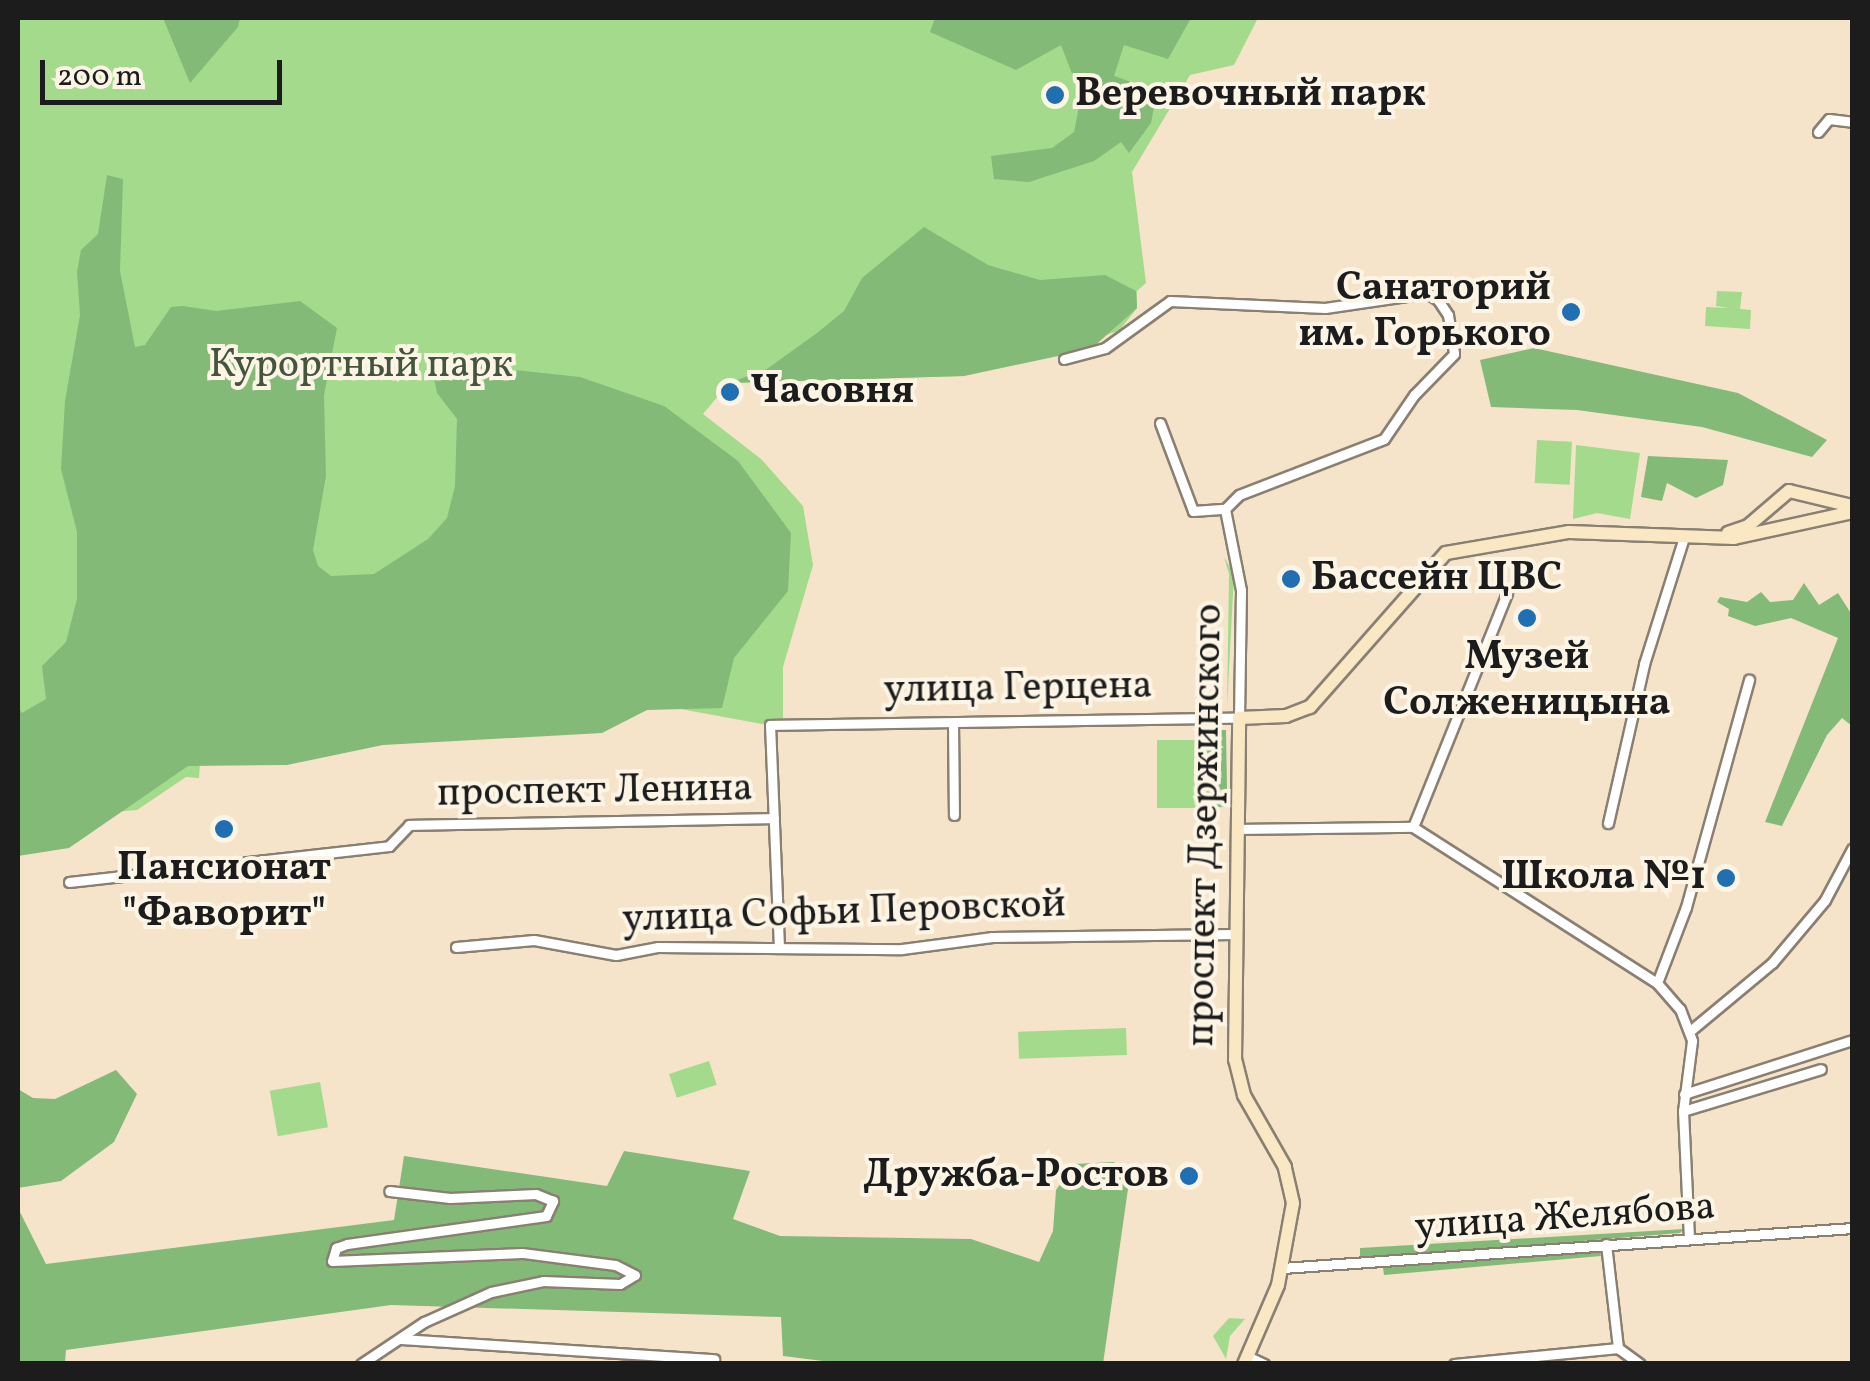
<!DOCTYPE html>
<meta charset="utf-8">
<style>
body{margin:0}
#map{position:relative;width:1870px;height:1381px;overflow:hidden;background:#f6e4ca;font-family:Vollkorn,serif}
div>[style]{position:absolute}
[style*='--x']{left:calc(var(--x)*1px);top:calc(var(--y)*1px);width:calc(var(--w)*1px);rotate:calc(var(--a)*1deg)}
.green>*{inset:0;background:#a4da8b;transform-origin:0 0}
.forest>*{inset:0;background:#83ba77;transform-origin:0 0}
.roads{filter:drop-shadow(2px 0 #898073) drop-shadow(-2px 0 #898073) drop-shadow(0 2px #898073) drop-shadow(0 -2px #898073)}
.street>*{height:9px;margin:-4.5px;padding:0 4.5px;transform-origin:4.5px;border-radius:4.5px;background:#fff}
.secondary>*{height:12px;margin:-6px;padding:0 6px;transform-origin:6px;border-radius:6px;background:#fae7c3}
.dots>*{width:28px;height:28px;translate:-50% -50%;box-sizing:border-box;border:5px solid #fcf5e5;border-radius:50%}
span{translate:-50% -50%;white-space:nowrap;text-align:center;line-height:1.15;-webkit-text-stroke:8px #fcf5e5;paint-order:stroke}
.poi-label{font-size:40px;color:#1c1c1c;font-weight:700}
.left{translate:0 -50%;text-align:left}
.right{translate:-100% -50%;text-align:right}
.park-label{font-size:40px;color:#45553d}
.street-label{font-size:40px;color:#1c1c1c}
.frame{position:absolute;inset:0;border:20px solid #1c1c1c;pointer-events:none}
.scale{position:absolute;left:40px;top:60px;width:242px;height:45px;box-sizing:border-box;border:5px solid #1c1c1c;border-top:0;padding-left:12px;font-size:30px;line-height:35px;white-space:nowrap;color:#1c1c1c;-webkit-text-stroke:8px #fcf5e5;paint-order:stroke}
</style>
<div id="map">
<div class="green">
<i style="clip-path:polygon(18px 18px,1258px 18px,1234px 65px,1190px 75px,1132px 172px,1146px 283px,1137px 291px,1137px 308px,1119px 331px,964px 376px,729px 383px,703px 414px,761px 459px,803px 506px,813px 565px,783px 667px,783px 721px,762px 724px,621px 698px,201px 748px,199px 778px,186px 777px,137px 810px,18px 820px)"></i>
<i style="clip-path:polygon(1717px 291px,1742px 292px,1740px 309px,1751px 310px,1750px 329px,1705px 326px,1706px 307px,1729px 308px,1716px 306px)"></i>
<i style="left:1537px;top:440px;width:35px;height:43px;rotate:3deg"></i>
<i style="clip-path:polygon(1576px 445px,1640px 453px,1630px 519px,1597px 513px,1573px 519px)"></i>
<i style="clip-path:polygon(1224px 557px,1234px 574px,1227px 709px,1229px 574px)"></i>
<i style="left:1157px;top:740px;width:45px;height:68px"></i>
<i style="left:1126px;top:1028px;width:27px;height:108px;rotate:88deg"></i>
<i style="left:709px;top:1061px;width:25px;height:42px;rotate:72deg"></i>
<i style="left:320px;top:1082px;width:46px;height:51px;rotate:80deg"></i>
<i style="clip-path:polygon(1229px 1318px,1245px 1319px,1230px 1336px,1226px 1359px,1213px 1336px)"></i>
</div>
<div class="forest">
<i style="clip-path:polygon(240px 18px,238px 27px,190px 83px,163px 18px)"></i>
<i style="clip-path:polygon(935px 18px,1191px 18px,1168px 59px,1124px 45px,1114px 76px,1157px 91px,1151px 123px,1129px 153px,1121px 142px,1094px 161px,1029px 182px,994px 179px,991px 156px,1052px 148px,1074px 132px,1081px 97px,1061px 45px,1016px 70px,930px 32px)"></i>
<i style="clip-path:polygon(107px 175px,123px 179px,120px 271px,135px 347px,145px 345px,171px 307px,183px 306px,216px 311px,300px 301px,337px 328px,324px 395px,326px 476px,313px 550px,318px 566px,331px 576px,374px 574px,428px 539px,447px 518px,455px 486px,457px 419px,437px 393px,434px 378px,449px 363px,580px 377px,664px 406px,738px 461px,791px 533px,788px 591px,734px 658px,722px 708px,647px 710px,602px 733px,383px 745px,287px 765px,188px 766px,69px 848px,18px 856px,18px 707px,22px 713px,46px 699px,42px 666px,66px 642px,77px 599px,77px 532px,61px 469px,65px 401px,80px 315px,77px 272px,81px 250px,98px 234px)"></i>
<i style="clip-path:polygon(924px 227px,988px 265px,1040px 280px,1105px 275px,1136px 291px,1137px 308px,1091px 349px,964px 376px,729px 383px,767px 369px,817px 333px,844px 311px,862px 278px)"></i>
<i style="clip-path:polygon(1534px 348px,1738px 393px,1827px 440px,1812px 457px,1702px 427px,1577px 410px,1491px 407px,1480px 360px)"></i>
<i style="clip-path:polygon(1648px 456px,1728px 460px,1723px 485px,1696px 498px,1667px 483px,1662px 501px,1641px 497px)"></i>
<i style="clip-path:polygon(1804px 583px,1819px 605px,1838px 593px,1852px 615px,1852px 726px,1842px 718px,1827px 735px,1782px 826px,1765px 822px,1838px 638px,1791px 618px,1755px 626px,1728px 616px,1729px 609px,1717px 602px,1720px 597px,1747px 602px,1761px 592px,1770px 602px,1793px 600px)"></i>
<i style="left:1226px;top:730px;width:77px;height:21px;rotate:89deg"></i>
<i style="clip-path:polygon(116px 1070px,137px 1094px,114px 1142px,61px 1181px,18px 1188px,18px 1089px,33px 1098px,55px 1099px)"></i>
<i style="clip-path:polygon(624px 1151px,750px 1171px,733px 1219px,780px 1236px,971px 1239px,1039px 1262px,1053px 1231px,1056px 1190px,1074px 1164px,1114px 1162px,1129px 1182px,1103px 1364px,839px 1363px,783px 1356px,781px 1317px,391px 1305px,66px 1350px,65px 1363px,18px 1363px,18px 1208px,46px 1264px,394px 1220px,404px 1156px,607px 1186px)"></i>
<i style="clip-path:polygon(1684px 1229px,1680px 1233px,1360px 1259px,1360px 1248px)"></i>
<i style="clip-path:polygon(1600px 1250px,1601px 1256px,1384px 1275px,1383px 1268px)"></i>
</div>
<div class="roads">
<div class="street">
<i style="--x:1818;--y:132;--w:17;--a:-50"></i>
<i style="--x:1829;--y:119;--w:23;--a:7"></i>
<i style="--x:1064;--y:359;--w:42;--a:-15"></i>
<i style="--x:1105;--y:348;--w:80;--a:-35.9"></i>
<i style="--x:1170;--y:301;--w:155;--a:2.6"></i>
<i style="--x:1325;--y:308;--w:103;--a:-8.4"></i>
<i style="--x:1427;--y:293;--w:13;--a:32"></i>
<i style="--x:1438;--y:300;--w:18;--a:56"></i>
<i style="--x:1448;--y:315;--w:39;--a:81"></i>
<i style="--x:1454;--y:354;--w:57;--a:134.3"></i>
<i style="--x:1414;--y:395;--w:53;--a:124.3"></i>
<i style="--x:1384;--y:439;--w:155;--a:158.9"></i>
<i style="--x:1239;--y:495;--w:20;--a:135"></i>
<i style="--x:1160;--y:423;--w:94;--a:69.4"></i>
<i style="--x:1193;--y:511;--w:32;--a:-4"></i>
<i style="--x:953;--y:723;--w:92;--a:89.4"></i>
<i style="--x:1608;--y:823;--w:163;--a:-77.2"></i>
<i style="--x:1644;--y:664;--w:133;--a:-72.5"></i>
<i style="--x:1413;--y:827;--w:252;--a:-68.1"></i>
<i style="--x:1238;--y:829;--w:175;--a:-0.7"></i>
<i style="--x:1413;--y:827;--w:290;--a:32.6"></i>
<i style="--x:1657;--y:983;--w:35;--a:49"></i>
<i style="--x:1680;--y:1009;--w:34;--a:69"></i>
<i style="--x:1692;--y:1041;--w:71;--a:97.3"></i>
<i style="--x:1683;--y:1111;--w:126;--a:87.3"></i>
<i style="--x:69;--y:882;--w:322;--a:-6.4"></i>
<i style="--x:389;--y:846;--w:29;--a:-46"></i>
<i style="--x:409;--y:825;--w:365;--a:-1.1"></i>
<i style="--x:456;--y:947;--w:78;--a:-5.1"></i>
<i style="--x:534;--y:940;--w:83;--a:10.4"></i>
<i style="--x:616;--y:955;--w:43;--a:-10.8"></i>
<i style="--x:658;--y:947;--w:244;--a:0.5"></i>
<i style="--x:902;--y:949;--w:91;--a:-7.6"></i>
<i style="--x:992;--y:937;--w:243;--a:-0.7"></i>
<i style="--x:779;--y:948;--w:223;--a:-92.3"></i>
<i style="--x:770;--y:725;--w:469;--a:-0.9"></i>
<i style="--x:1239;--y:718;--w:128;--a:-89.1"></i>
<i style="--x:1241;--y:590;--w:83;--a:-101.2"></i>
<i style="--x:1657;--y:983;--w:81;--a:-69.1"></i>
<i style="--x:1686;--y:907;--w:236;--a:-74.5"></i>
<i style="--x:1690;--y:1031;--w:107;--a:-39.7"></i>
<i style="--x:1772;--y:963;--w:82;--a:-49.9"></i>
<i style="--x:1825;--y:900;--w:58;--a:-62.1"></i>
<i style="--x:1684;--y:1094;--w:176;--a:-17.8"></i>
<i style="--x:1683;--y:1111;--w:144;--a:-16.9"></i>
<i style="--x:1606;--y:1244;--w:105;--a:83.4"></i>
<i style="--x:1282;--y:1268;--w:571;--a:-4.01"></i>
<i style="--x:401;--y:1339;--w:314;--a:3.7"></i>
<i style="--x:1247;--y:1356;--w:19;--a:25"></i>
<i style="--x:361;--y:1364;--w:76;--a:-33.7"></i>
<i style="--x:424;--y:1322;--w:73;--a:-24.1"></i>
<i style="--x:491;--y:1292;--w:53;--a:-11.9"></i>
<i style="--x:543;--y:1281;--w:77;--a:2.2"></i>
<i style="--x:620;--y:1284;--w:17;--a:-31"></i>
<i style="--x:635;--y:1275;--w:22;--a:-153"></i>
<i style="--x:615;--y:1265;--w:94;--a:-172.6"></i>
<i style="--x:522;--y:1253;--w:190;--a:177.6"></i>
<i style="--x:332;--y:1261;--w:14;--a:-73"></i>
<i style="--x:336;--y:1248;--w:12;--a:-20"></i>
<i style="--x:347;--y:1244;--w:201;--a:-8"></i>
<i style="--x:546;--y:1216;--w:17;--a:-65"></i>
<i style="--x:553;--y:1201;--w:18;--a:-158"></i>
<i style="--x:536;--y:1194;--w:86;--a:177.3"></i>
<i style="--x:450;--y:1198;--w:61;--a:-173.5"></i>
<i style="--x:1454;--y:1364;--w:165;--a:-5.6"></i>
<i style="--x:1618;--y:1348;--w:27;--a:36"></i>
</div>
<div class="secondary">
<i style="--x:1728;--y:533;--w:21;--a:-19"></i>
<i style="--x:1748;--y:526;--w:54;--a:-40.5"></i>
<i style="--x:1789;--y:491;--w:65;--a:13.4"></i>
<i style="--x:1244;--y:1364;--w:86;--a:-66.7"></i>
<i style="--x:1278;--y:1285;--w:83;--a:-79.6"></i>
<i style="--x:1293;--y:1203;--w:37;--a:-103"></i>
<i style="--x:1285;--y:1167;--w:83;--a:-119.7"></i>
<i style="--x:1244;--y:1095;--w:36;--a:-104"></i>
<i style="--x:1235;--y:1060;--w:342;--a:-89.3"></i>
<i style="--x:1239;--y:718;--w:47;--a:-2.4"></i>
<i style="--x:1286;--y:716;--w:26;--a:-21"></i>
<i style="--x:1310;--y:707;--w:205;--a:-48.6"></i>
<i style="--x:1446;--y:553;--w:125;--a:-9.7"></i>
<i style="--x:1569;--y:532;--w:165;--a:2.1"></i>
<i style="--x:1734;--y:538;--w:121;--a:-12.4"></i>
</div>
</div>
<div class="dots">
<i style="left:1055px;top:95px;background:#1f6fb2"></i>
<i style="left:1571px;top:312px;background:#1f6fb2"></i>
<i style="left:730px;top:392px;background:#1f6fb2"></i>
<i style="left:1291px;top:579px;background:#1f6fb2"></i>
<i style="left:1527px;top:618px;background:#1f6fb2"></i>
<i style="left:224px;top:829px;background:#1f6fb2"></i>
<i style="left:1726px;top:878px;background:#1f6fb2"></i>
<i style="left:1189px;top:1176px;background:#1f6fb2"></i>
</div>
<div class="poi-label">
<span class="left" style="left:1075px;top:95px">Веревочный парк</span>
<span class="right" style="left:1551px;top:312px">Санаторий<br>им. Горького</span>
<span class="left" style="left:750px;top:392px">Часовня</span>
<span class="left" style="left:1311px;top:579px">Бассейн ЦВС</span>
<span style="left:1527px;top:681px">Музей<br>Солженицына</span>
<span style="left:224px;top:892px">Пансионат<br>"Фаворит"</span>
<span class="right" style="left:1706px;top:878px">Школа №1</span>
<span class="right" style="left:1169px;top:1176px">Дружба-Ростов</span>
</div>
<div class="park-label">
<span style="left:361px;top:366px">Курортный парк</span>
</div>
<div class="street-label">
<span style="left:1018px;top:689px;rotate:-1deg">улица Герцена</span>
<span style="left:595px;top:792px;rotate:-1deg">проспект Ленина</span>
<span style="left:1206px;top:825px;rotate:-89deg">проспект Дзержинского</span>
<span style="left:844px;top:913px;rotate:-2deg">улица Софьи Перовской</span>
<span style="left:1565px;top:1218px;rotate:-4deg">улица Желябова</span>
</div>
<div class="frame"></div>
<div class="scale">200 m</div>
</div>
